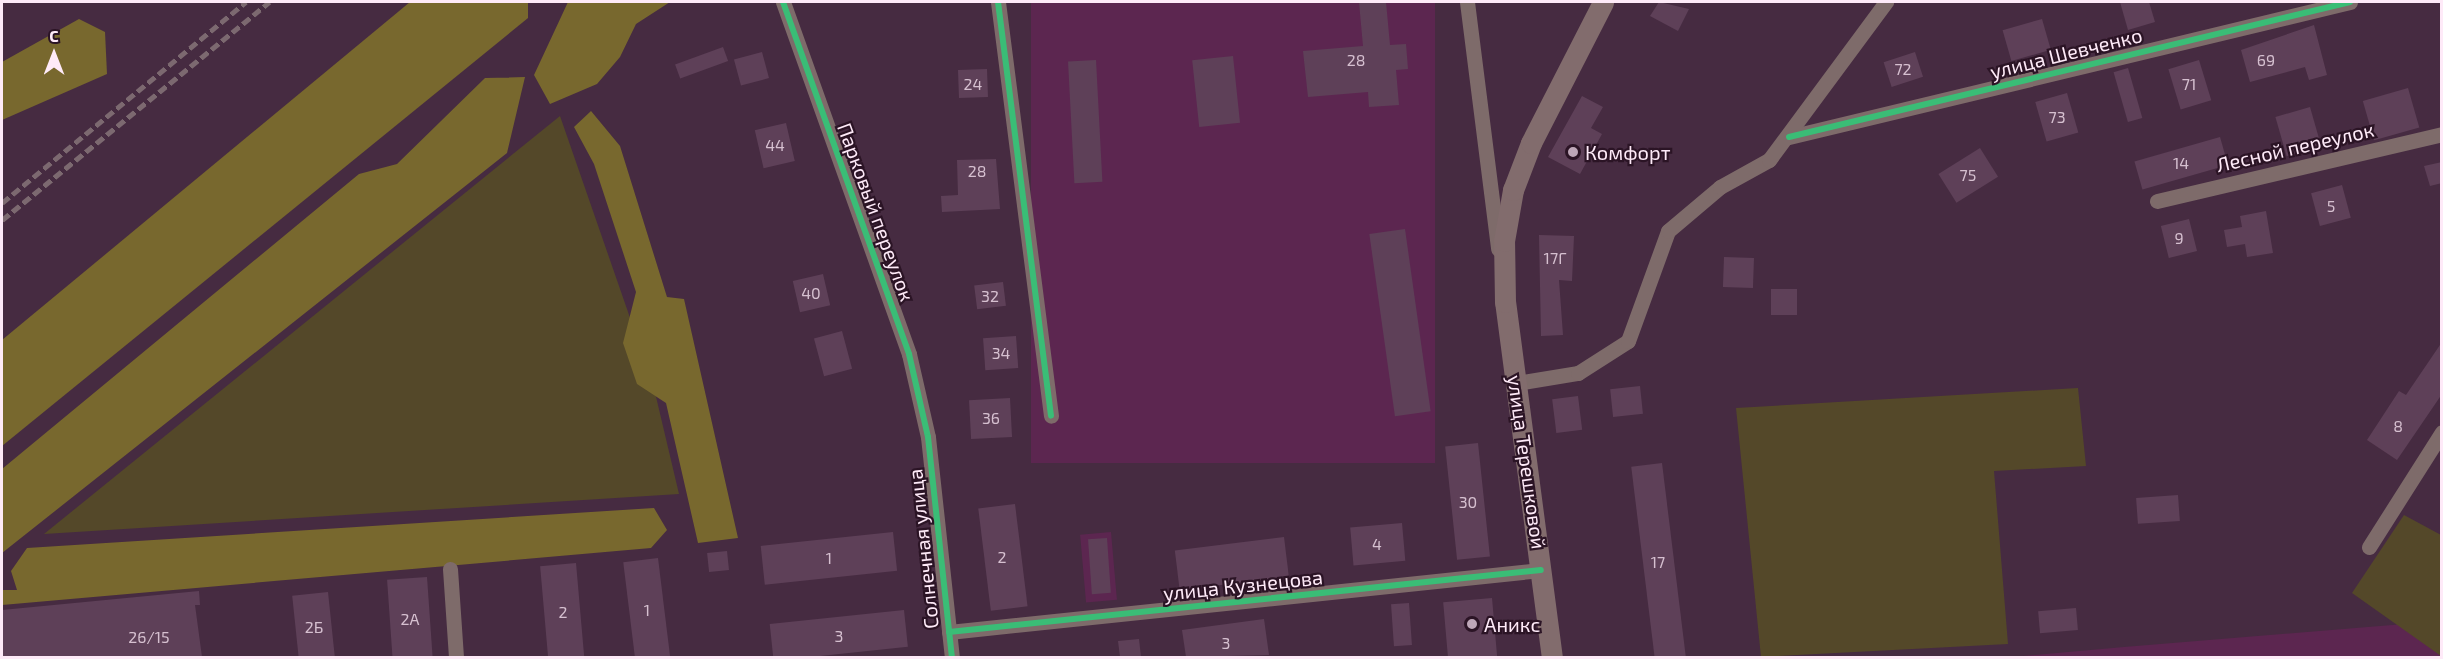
<!DOCTYPE html>
<meta charset="utf-8">
<style>
body{margin:0}
#map{position:relative;width:2443px;height:659px;overflow:hidden;background:#462b41;font-family:"Exo 2",sans-serif}
div>[style]{position:absolute}
[style*='--x']{left:calc(var(--x)*1px);top:calc(var(--y)*1px);width:calc(var(--w)*1px);rotate:calc(var(--a)*1deg)}
.built>*{inset:0;background:#5c2650;transform-origin:0 0}
.green>*{inset:0;background:#544829}
.forest>*{inset:0;background:#78682e}
.building>*{inset:0;background:#5e4058;transform-origin:0 0}
.street>*{height:15px;margin:-7.5px;padding:0 7.5px;transform-origin:7.5px;border-radius:7.5px;background:#7e6b6a}
.secondary>*{height:21px;margin:-10.5px;padding:0 10.5px;transform-origin:10.5px;border-radius:10.5px;background:#826c6d}
.rail>*{height:4.5px;margin-top:-2.25px;transform-origin:0;background:repeating-linear-gradient(90deg,#7c6970 0 9px,transparent 0 13.5px)}
.cycleway>*{height:6px;margin:-3px;padding:0 3px;transform-origin:3px;border-radius:3px;background:#3abd76}
.dots>*{width:16px;height:16px;translate:-50% -50%;box-sizing:border-box;border:3px solid #2b1425;border-radius:50%}
span{translate:-50% -50%;white-space:nowrap;text-align:center;line-height:1.15;-webkit-text-stroke:4.5px #2b1425;paint-order:stroke}
.number-label{font-size:16px;color:#d6c0d0}
.number-label span{-webkit-text-stroke-width:0}
.street-label{font-size:20px;color:#feeaf8}
.poi-label{font-size:20px;color:#feeaf8}
.left{translate:0 -50%;text-align:left}
.frame{position:absolute;inset:0;border:3px solid #feeaf8;pointer-events:none}
.north{position:absolute;left:24px;top:24px;width:60px;height:60px;-webkit-text-stroke:4px #2b1425;paint-order:stroke;rotate:0deg;font-size:16px;font-weight:700;line-height:24px;text-align:center;color:#feeaf8}
.north::after{content:'';display:block;margin:auto;width:21px;height:27px;background:#feeaf8;clip-path:polygon(50% 0,100% 100%,50% 72%,0 100%)}
</style>
<div id="map">
<div class="built">
<i style="left:1031px;top:2px;width:404px;height:461px"></i>
<i style="left:1111px;top:532px;width:68px;height:31px;rotate:85deg"></i>
<i style="clip-path:polygon(2441px 621px,2441px 657px,2001px 658px,2124px 647px)"></i>
</div>
<div class="green">
<i style="clip-path:polygon(560px 116px,653px 384px,679px 494px,44px 534px)"></i>
<i style="clip-path:polygon(2078px 388px,2086px 466px,1994px 471px,2008px 644px,1761px 657px,1736px 408px)"></i>
<i style="clip-path:polygon(2404px 515px,2441px 535px,2441px 656px,2352px 593px)"></i>
</div>
<div class="forest">
<i style="clip-path:polygon(410px 2px,528px 2px,528px 18px,2px 446px,2px 340px)"></i>
<i style="clip-path:polygon(568px 2px,670px 2px,636px 24px,620px 57px,597px 84px,550px 104px,534px 75px)"></i>
<i style="clip-path:polygon(79px 19px,105px 32px,107px 74px,2px 120px,2px 62px)"></i>
<i style="clip-path:polygon(525px 77px,507px 153px,2px 553px,2px 469px,359px 174px,397px 164px,485px 78px)"></i>
<i style="clip-path:polygon(591px 111px,620px 146px,667px 297px,684px 299px,738px 538px,698px 543px,666px 403px,637px 384px,623px 343px,636px 292px,594px 164px,574px 127px)"></i>
<i style="clip-path:polygon(654px 508px,667px 530px,651px 548px,2px 605px,2px 590px,17px 590px,11px 571px,27px 548px)"></i>
</div>
<div class="building">
<i style="clip-path:polygon(1359px 2px,1386px 2px,1390px 45px,1406px 44px,1408px 69px,1396px 70px,1399px 105px,1369px 107px,1368px 92px,1308px 97px,1303px 51px,1363px 46px)"></i>
<i style="clip-path:polygon(1659px 2px,1689px 9px,1678px 31px,1650px 16px)"></i>
<i style="clip-path:polygon(2120px 2px,2149px 2px,2155px 22px,2128px 30px)"></i>
<i style="left:2042px;top:19px;width:32px;height:41px;rotate:74deg"></i>
<i style="clip-path:polygon(2314px 25px,2327px 75px,2309px 80px,2305px 67px,2250px 82px,2241px 50px)"></i>
<i style="left:723px;top:47px;width:15px;height:51px;rotate:70deg"></i>
<i style="left:762px;top:52px;width:27px;height:29px;rotate:75deg"></i>
<i style="left:1915px;top:52px;width:26px;height:33px;rotate:72deg"></i>
<i style="left:1233px;top:56px;width:67px;height:41px;rotate:84deg"></i>
<i style="left:1096px;top:60px;width:122px;height:28px;rotate:87deg"></i>
<i style="left:2199px;top:60px;width:42px;height:32px;rotate:73deg"></i>
<i style="left:2128px;top:68px;width:52px;height:15px;rotate:74deg"></i>
<i style="left:987px;top:69px;width:28px;height:29px;rotate:88deg"></i>
<i style="left:2408px;top:88px;width:41px;height:47px;rotate:74deg"></i>
<i style="left:2067px;top:93px;width:41px;height:33px;rotate:74deg"></i>
<i style="clip-path:polygon(1582px 96px,1603px 107px,1591px 128px,1602px 134px,1580px 174px,1548px 157px)"></i>
<i style="left:2310px;top:107px;width:41px;height:36px;rotate:74deg"></i>
<i style="left:786px;top:123px;width:39px;height:32px;rotate:77deg"></i>
<i style="left:2220px;top:137px;width:29px;height:89px;rotate:74deg"></i>
<i style="left:1980px;top:148px;width:34px;height:49px;rotate:58deg"></i>
<i style="clip-path:polygon(996px 159px,1000px 209px,942px 212px,941px 196px,958px 195px,957px 160px)"></i>
<i style="clip-path:polygon(2442px 162px,2442px 183px,2430px 186px,2424px 166px)"></i>
<i style="left:2342px;top:185px;width:34px;height:32px;rotate:75deg"></i>
<i style="clip-path:polygon(2266px 211px,2273px 253px,2247px 257px,2245px 244px,2227px 247px,2224px 230px,2242px 227px,2240px 216px)"></i>
<i style="left:2189px;top:219px;width:33px;height:29px;rotate:76deg"></i>
<i style="left:1405px;top:229px;width:184px;height:36px;rotate:82deg"></i>
<i style="clip-path:polygon(1539px 235px,1574px 236px,1572px 281px,1559px 280px,1563px 335px,1541px 336px)"></i>
<i style="left:1724px;top:257px;width:30px;height:30px;rotate:2deg"></i>
<i style="left:823px;top:274px;width:32px;height:31px;rotate:77deg"></i>
<i style="left:1003px;top:282px;width:24px;height:29px;rotate:83deg"></i>
<i style="left:1771px;top:289px;width:26px;height:26px"></i>
<i style="left:842px;top:331px;width:39px;height:29px;rotate:75deg"></i>
<i style="left:1016px;top:336px;width:32px;height:33px;rotate:86deg"></i>
<i style="clip-path:polygon(2442px 342px,2442px 394px,2397px 460px,2367px 440px,2399px 391px,2406px 395px)"></i>
<i style="left:1640px;top:386px;width:28px;height:30px;rotate:84deg"></i>
<i style="left:1578px;top:396px;width:34px;height:26px;rotate:83deg"></i>
<i style="left:1010px;top:398px;width:39px;height:41px;rotate:87deg"></i>
<i style="left:1478px;top:443px;width:114px;height:33px;rotate:84deg"></i>
<i style="left:1662px;top:463px;width:195px;height:31px;rotate:83deg"></i>
<i style="left:2178px;top:495px;width:26px;height:42px;rotate:86deg"></i>
<i style="left:1015px;top:504px;width:103px;height:37px;rotate:83deg"></i>
<i style="left:1402px;top:523px;width:38px;height:52px;rotate:85deg"></i>
<i style="left:893px;top:532px;width:39px;height:133px;rotate:84deg"></i>
<i style="left:1284px;top:537px;width:40px;height:110px;rotate:83deg"></i>
<i style="left:1107px;top:538px;width:55px;height:19px;rotate:86deg"></i>
<i style="left:727px;top:551px;width:19px;height:20px;rotate:84deg"></i>
<i style="left:658px;top:558px;width:100px;height:35px;rotate:83deg"></i>
<i style="left:576px;top:563px;width:94px;height:36px;rotate:85deg"></i>
<i style="left:427px;top:577px;width:80px;height:40px;rotate:86deg"></i>
<i style="clip-path:polygon(199px 591px,200px 605px,195px 605px,202px 657px,2px 657px,2px 610px)"></i>
<i style="left:328px;top:592px;width:65px;height:36px;rotate:84deg"></i>
<i style="left:1492px;top:598px;width:59px;height:49px;rotate:85deg"></i>
<i style="left:1409px;top:603px;width:42px;height:18px;rotate:86deg"></i>
<i style="left:2076px;top:608px;width:22px;height:38px;rotate:85deg"></i>
<i style="left:904px;top:610px;width:37px;height:135px;rotate:84deg"></i>
<i style="clip-path:polygon(1264px 619px,1269px 655px,1186px 657px,1182px 630px)"></i>
<i style="clip-path:polygon(1139px 639px,1141px 657px,1120px 657px,1118px 641px)"></i>
</div>
<div class="street">
<i style="--x:783;--y:2;--w:374;--a:70.3"></i>
<i style="--x:909;--y:354;--w:85;--a:77.1"></i>
<i style="--x:928;--y:437;--w:222;--a:83.8"></i>
<i style="--x:998;--y:2;--w:417;--a:82.7"></i>
<i style="--x:1467;--y:2;--w:249;--a:82.8"></i>
<i style="--x:1789;--y:137;--w:577;--a:-13.53"></i>
<i style="--x:2157;--y:201;--w:293;--a:-13.2"></i>
<i style="--x:1516;--y:383;--w:63;--a:-9.2"></i>
<i style="--x:1578;--y:373;--w:59;--a:-32.6"></i>
<i style="--x:1628;--y:341;--w:117;--a:-70"></i>
<i style="--x:1668;--y:231;--w:68;--a:-40.2"></i>
<i style="--x:1720;--y:187;--w:56;--a:-28.9"></i>
<i style="--x:1769;--y:160;--w:197;--a:-53.5"></i>
<i style="--x:2369;--y:547;--w:136;--a:-57.6"></i>
<i style="--x:450;--y:569;--w:89;--a:86.1"></i>
<i style="--x:949;--y:632;--w:595;--a:-5.98"></i>
</div>
<div class="secondary">
<i style="--x:1552;--y:658;--w:359;--a:-97.5"></i>
<i style="--x:1505;--y:302;--w:61;--a:-90.9"></i>
<i style="--x:1504;--y:241;--w:52;--a:-80"></i>
<i style="--x:1513;--y:190;--w:50;--a:-69"></i>
<i style="--x:1531;--y:143;--w:158;--a:-62.9"></i>
</div>
<div class="rail">
<i style="--x:2;--y:203;--w:316;--a:-39.5"></i>
<i style="--x:2;--y:220;--w:345;--a:-39.2"></i>
</div>
<div class="cycleway">
<i style="--x:783;--y:2;--w:374;--a:70.3"></i>
<i style="--x:909;--y:354;--w:85;--a:77.1"></i>
<i style="--x:928;--y:437;--w:222;--a:83.8"></i>
<i style="--x:998;--y:2;--w:417;--a:82.7"></i>
<i style="--x:1789;--y:137;--w:577;--a:-13.53"></i>
<i style="--x:949;--y:632;--w:595;--a:-5.98"></i>
</div>
<div class="dots">
<i style="left:1573px;top:152px;background:#bea7b8"></i>
<i style="left:1472px;top:624px;background:#bea7b8"></i>
</div>
<div class="number-label">
<span style="left:1356px;top:60px">28</span>
<span style="left:2266px;top:60px">69</span>
<span style="left:1903px;top:69px">72</span>
<span style="left:973px;top:84px">24</span>
<span style="left:2189px;top:84px">71</span>
<span style="left:2057px;top:117px">73</span>
<span style="left:775px;top:145px">44</span>
<span style="left:2181px;top:163px">14</span>
<span style="left:977px;top:171px">28</span>
<span style="left:1968px;top:175px">75</span>
<span style="left:2331px;top:206px">5</span>
<span style="left:2179px;top:238px">9</span>
<span style="left:1555px;top:258px">17Г</span>
<span style="left:811px;top:293px">40</span>
<span style="left:990px;top:296px">32</span>
<span style="left:1001px;top:353px">34</span>
<span style="left:991px;top:418px">36</span>
<span style="left:2398px;top:426px">8</span>
<span style="left:1468px;top:502px">30</span>
<span style="left:1377px;top:544px">4</span>
<span style="left:1002px;top:557px">2</span>
<span style="left:829px;top:558px">1</span>
<span style="left:1658px;top:562px">17</span>
<span style="left:647px;top:610px">1</span>
<span style="left:563px;top:612px">2</span>
<span style="left:410px;top:619px">2А</span>
<span style="left:314px;top:627px">2Б</span>
<span style="left:839px;top:636px">3</span>
<span style="left:149px;top:637px">26/15</span>
<span style="left:1226px;top:643px">3</span>
</div>
<div class="street-label">
<span style="left:2066px;top:53px;rotate:-14deg">улица Шевченко</span>
<span style="left:2295px;top:147px;rotate:-13deg">Лесной переулок</span>
<span style="left:876px;top:212px;rotate:70deg">Парковый переулок</span>
<span style="left:1527px;top:462px;rotate:82deg">улица Терешковой</span>
<span style="left:923px;top:549px;rotate:-96deg">Солнечная улица</span>
<span style="left:1243px;top:585px;rotate:-6deg">улица Кузнецова</span>
</div>
<div class="poi-label">
<span class="left" style="left:1585px;top:152px">Комфорт</span>
<span class="left" style="left:1484px;top:624px">Аникс</span>
</div>
<div class="frame"></div>
<div class="north">С</div>
</div>
